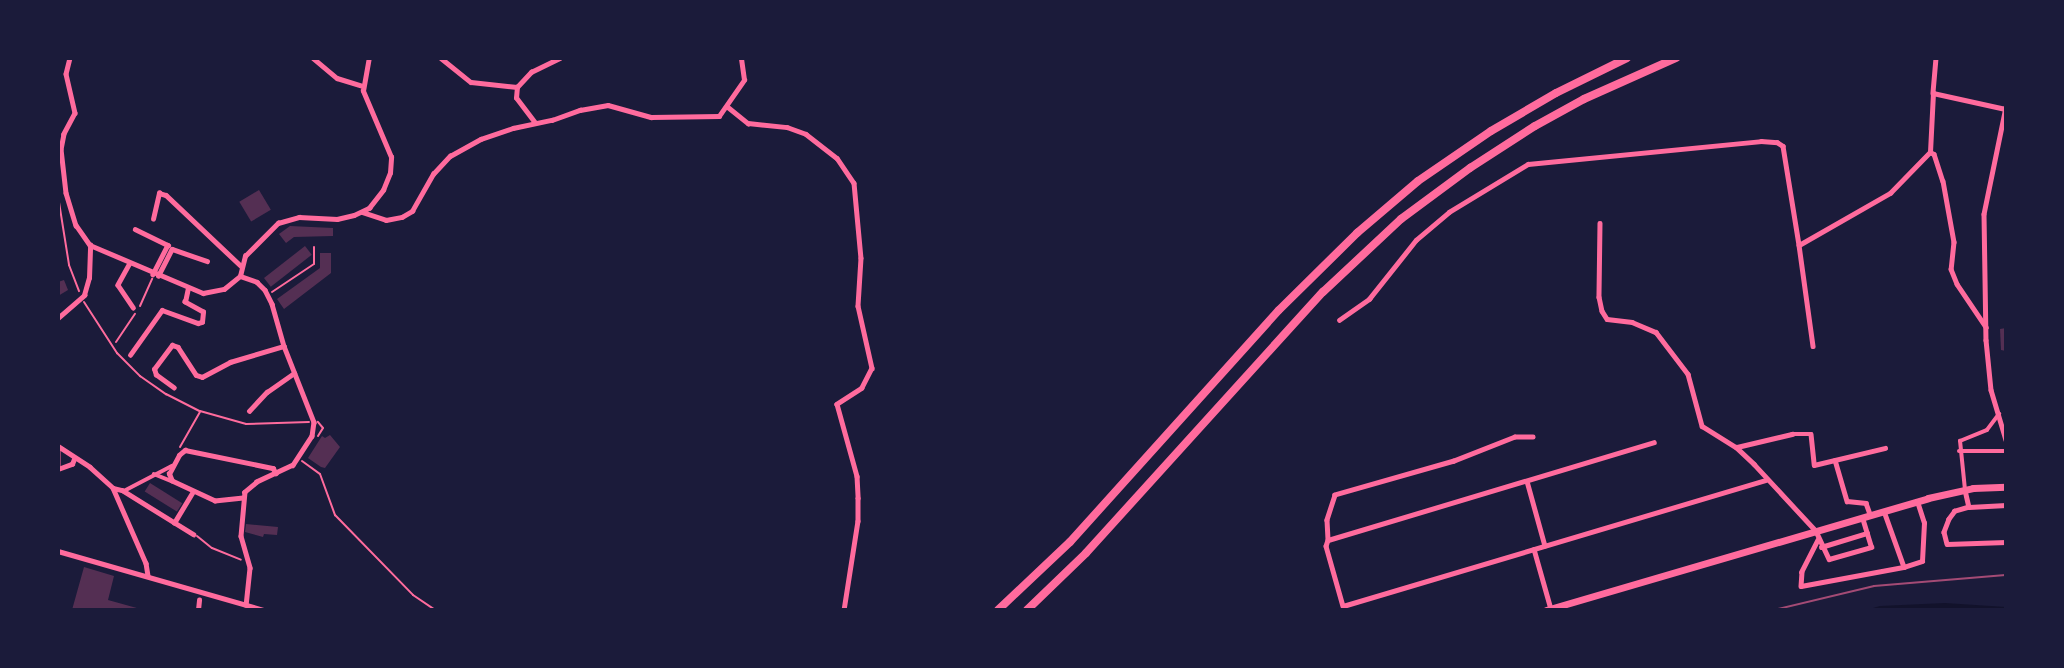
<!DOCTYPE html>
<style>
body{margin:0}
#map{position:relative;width:2064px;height:668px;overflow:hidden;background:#1b1b3a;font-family:"Exo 2",sans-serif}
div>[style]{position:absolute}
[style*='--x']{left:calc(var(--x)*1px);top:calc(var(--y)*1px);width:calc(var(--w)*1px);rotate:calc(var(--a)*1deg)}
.water>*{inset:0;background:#12122b}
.building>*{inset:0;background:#542f53;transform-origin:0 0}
.path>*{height:2px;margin:-1px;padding:0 1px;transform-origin:1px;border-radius:1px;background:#ff6b9d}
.pedestrian>*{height:3.5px;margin:-1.75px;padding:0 1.75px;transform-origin:1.75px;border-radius:1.75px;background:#ff6b9d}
.minor>*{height:4.5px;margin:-2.25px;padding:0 2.25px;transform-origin:2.25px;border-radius:2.25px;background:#ff6b9d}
.trunk>*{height:7px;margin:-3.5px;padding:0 3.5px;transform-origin:3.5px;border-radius:3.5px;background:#ff6b9d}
.motorway>*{height:8px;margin:-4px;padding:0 4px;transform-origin:4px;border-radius:4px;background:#ff6b9d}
.rail>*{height:2px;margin:-1px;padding:0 1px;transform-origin:1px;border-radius:1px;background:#a44b75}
span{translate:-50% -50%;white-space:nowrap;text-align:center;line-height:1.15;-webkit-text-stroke:5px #1b1b3a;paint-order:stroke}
.frame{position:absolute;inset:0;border:60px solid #1b1b3a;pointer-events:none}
</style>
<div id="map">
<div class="water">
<i style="clip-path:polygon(1945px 603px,2006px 607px,2006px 610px,1866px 610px,1880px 606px)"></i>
</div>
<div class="building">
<i style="left:259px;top:190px;width:23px;height:23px;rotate:59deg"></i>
<i style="clip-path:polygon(290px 226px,333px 228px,333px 236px,294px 237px,286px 243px,279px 234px)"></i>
<i style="left:305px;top:246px;width:11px;height:52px;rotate:52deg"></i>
<i style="clip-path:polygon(320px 253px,331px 253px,331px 273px,284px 309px,277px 299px,320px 268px)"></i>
<i style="clip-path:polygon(64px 280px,68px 290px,58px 296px,58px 282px)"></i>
<i style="clip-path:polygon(2006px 328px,2006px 351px,2001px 350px,2000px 329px)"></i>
<i style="clip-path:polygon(330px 435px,340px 447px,325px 468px,321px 467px,308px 458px,322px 436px,325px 438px)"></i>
<i style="left:150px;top:483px;width:38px;height:10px;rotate:32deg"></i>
<i style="clip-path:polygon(246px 524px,278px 527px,277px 535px,264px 534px,263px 537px,245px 532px)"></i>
<i style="clip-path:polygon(84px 567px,114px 576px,108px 600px,144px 610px,72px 610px)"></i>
</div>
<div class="path">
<i style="--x:58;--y:196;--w:70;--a:80.9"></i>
<i style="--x:69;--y:265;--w:28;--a:69"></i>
<i style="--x:272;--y:292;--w:50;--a:-33.7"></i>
<i style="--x:314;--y:264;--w:17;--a:-90"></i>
<i style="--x:84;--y:302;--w:61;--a:57.1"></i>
<i style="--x:117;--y:353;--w:33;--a:45"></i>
<i style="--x:140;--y:376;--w:32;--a:35"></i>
<i style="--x:166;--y:394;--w:38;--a:27"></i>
<i style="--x:200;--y:411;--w:48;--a:15.8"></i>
<i style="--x:246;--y:424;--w:63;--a:-1.8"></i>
<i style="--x:140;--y:306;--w:30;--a:-66"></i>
<i style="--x:116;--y:342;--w:34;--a:-56"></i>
<i style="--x:318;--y:436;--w:9;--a:-58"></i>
<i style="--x:323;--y:428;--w:8;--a:-130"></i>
<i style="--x:180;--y:447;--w:40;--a:-60.3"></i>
<i style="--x:302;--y:461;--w:22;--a:36"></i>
<i style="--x:320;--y:474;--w:44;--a:69.9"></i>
<i style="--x:335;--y:515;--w:112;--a:45.7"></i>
<i style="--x:413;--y:595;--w:27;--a:34"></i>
<i style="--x:197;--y:536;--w:19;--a:39"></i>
<i style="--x:212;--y:548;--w:31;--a:22"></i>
</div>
<div class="pedestrian">
<i style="--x:154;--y:474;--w:18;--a:22"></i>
<i style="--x:1965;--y:490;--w:49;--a:-95.8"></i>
<i style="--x:1960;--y:441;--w:29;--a:-22"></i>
<i style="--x:1987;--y:430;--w:20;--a:-53"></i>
<i style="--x:124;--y:491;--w:54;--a:-27.5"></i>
</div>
<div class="minor">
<i style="--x:70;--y:58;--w:16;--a:104"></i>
<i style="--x:66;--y:74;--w:40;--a:77"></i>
<i style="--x:75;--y:113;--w:24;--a:118"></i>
<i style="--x:64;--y:134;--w:15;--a:101"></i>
<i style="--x:61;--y:149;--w:44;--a:83.5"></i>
<i style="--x:66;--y:193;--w:34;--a:73"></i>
<i style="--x:76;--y:225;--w:24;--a:55"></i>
<i style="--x:90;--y:245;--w:123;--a:23"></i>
<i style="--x:203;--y:293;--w:21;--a:-11"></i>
<i style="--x:224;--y:289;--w:21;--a:-39"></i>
<i style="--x:240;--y:276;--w:18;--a:19"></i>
<i style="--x:257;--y:282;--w:11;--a:45"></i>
<i style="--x:265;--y:290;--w:16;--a:63"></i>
<i style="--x:272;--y:304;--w:44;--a:74.1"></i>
<i style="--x:284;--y:346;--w:82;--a:68.5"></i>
<i style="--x:314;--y:422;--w:14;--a:98"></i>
<i style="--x:312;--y:436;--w:35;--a:123"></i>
<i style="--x:293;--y:465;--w:40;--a:155"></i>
<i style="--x:257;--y:482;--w:16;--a:140"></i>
<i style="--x:245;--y:492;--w:44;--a:95.2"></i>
<i style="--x:241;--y:536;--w:33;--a:74"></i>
<i style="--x:250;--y:568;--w:37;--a:96"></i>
<i style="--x:313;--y:58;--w:31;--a:40"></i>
<i style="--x:337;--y:78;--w:27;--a:17"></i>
<i style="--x:441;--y:58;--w:38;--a:39"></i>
<i style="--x:471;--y:82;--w:46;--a:6.2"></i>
<i style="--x:1936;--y:58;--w:35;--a:95"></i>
<i style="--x:1933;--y:93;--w:75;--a:12.4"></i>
<i style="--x:728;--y:107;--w:26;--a:39"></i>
<i style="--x:748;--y:123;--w:39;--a:6"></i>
<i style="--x:787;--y:127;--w:20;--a:20"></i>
<i style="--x:806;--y:134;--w:39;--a:38"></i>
<i style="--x:837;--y:158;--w:30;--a:56"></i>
<i style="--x:854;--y:183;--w:75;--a:84.7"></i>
<i style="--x:861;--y:258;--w:48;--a:93.6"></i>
<i style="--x:858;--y:306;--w:64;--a:77.3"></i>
<i style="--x:872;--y:368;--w:22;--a:117"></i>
<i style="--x:862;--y:388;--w:30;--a:147"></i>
<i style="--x:837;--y:404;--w:75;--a:74.5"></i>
<i style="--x:857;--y:476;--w:22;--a:87"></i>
<i style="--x:858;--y:498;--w:23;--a:90"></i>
<i style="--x:858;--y:521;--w:90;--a:98.9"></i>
<i style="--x:2006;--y:107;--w:109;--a:101.6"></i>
<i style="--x:1984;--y:214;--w:126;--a:89.1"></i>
<i style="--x:1986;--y:340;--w:50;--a:84.3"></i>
<i style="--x:1991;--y:390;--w:52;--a:73.3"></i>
<i style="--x:535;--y:123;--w:31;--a:-127"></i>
<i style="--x:516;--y:98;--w:11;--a:-85"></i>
<i style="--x:517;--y:87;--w:21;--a:-47"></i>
<i style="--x:531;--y:72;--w:32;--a:-26"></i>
<i style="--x:1930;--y:152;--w:59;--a:-87.1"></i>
<i style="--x:362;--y:212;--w:25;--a:18"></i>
<i style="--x:386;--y:220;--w:16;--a:-11"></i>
<i style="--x:402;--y:217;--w:12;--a:-31"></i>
<i style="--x:412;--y:211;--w:43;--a:-60.4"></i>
<i style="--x:433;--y:174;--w:25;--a:-47"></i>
<i style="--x:450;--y:156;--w:35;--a:-29"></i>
<i style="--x:481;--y:139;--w:34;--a:-19"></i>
<i style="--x:513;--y:128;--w:40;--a:-12"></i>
<i style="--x:552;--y:120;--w:30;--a:-20"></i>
<i style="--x:580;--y:110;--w:28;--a:-10"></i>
<i style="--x:608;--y:105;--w:45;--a:15.6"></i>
<i style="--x:651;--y:117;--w:68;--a:-0.8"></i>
<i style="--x:719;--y:116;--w:44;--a:-55.2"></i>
<i style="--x:744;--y:80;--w:22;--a:-98"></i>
<i style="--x:153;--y:219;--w:27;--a:-77"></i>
<i style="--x:159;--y:193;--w:7;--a:16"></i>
<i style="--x:166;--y:195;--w:103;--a:43.4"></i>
<i style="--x:1600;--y:223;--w:74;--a:90.8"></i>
<i style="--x:1599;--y:297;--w:14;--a:78"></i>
<i style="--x:1602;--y:311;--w:9;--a:58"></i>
<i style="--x:1607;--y:319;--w:25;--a:7"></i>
<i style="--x:1632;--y:322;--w:26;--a:23"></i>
<i style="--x:1656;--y:332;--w:53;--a:52.7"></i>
<i style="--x:1688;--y:374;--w:54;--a:74.9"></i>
<i style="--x:1702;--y:426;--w:40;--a:32"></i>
<i style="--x:1736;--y:447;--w:25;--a:43"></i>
<i style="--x:1754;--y:464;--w:91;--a:47.2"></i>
<i style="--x:1816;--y:531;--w:31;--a:65"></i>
<i style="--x:1829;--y:559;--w:44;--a:-15.9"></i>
<i style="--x:1871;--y:547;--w:30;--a:-107"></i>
<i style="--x:135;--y:229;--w:37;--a:26"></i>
<i style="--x:168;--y:245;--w:33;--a:117"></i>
<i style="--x:1799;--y:245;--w:102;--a:82.1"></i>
<i style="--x:130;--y:263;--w:25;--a:119"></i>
<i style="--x:118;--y:285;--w:27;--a:56"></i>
<i style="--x:158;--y:276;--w:30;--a:-63"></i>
<i style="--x:172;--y:249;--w:37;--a:19"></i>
<i style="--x:240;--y:276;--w:21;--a:-76"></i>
<i style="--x:245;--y:256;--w:47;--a:-45"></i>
<i style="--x:278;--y:223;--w:22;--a:-16"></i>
<i style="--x:299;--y:217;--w:38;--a:3"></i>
<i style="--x:337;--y:219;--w:17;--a:-13"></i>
<i style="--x:354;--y:215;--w:17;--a:-25"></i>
<i style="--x:369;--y:208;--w:23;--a:-52"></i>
<i style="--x:383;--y:190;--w:18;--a:-68"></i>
<i style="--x:390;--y:173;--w:16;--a:-86"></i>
<i style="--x:391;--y:157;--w:72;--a:-113"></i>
<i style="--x:363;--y:91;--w:34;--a:-80"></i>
<i style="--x:58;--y:318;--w:35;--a:-41"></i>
<i style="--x:84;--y:295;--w:18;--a:-74"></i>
<i style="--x:89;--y:278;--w:33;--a:-88"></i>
<i style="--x:1339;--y:320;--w:37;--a:-35"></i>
<i style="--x:1369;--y:299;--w:75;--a:-51.5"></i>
<i style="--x:1416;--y:240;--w:43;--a:-40.3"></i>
<i style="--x:1449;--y:212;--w:92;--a:-31.3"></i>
<i style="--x:1528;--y:164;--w:234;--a:-5.6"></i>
<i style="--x:1761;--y:141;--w:16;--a:4"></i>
<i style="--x:1777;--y:142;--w:7;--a:34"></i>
<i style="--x:1783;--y:146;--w:100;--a:80.8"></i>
<i style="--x:1799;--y:245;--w:105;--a:-29.7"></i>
<i style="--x:1890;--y:193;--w:57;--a:-45.7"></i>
<i style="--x:1930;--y:152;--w:4;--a:27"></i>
<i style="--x:1934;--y:154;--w:28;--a:72"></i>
<i style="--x:1943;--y:181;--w:62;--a:79.8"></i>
<i style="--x:1954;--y:242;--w:27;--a:96"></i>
<i style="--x:1951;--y:269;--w:16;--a:68"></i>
<i style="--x:1957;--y:284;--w:52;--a:56"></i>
<i style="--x:130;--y:355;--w:55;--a:-54.6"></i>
<i style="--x:162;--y:310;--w:38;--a:20"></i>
<i style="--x:198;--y:323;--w:4;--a:-14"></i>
<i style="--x:202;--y:322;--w:10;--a:-84"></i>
<i style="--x:203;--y:312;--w:21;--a:-151"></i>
<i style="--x:185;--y:302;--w:14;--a:-78"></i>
<i style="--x:174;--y:388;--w:22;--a:-144"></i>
<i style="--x:156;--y:375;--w:6;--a:-108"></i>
<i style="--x:154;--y:369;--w:30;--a:-53"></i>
<i style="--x:172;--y:345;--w:6;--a:18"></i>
<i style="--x:178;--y:347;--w:33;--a:57"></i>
<i style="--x:196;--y:375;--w:6;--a:18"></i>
<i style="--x:202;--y:377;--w:32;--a:-28"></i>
<i style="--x:230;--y:362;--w:56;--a:-16.5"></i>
<i style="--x:249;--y:411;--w:26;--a:-47"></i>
<i style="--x:267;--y:392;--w:33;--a:-35"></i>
<i style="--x:1533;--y:437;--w:18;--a:180"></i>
<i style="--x:1515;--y:437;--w:66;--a:158.5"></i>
<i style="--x:1454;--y:461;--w:124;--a:164.1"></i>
<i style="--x:1335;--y:495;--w:26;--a:108"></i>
<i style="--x:1327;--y:520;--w:20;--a:87"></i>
<i style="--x:1328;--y:540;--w:340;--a:-16.7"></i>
<i style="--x:58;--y:446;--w:38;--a:33"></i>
<i style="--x:90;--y:467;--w:31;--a:42"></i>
<i style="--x:113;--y:488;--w:82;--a:66.3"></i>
<i style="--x:146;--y:563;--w:13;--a:81"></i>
<i style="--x:1737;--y:447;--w:57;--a:-13.3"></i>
<i style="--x:1792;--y:434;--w:19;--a:0"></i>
<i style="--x:1811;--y:434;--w:31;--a:84"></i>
<i style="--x:1814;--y:465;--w:73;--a:-13.5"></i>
<i style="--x:58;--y:449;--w:16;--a:90"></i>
<i style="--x:1959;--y:451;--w:47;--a:0"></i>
<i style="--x:1835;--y:460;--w:43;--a:73.7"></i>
<i style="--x:1847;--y:501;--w:19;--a:6"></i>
<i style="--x:1866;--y:503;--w:12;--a:70"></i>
<i style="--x:58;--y:469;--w:15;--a:-20"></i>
<i style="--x:72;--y:464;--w:5;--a:-68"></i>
<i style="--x:1527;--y:481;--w:67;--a:74.5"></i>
<i style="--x:113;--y:488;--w:9;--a:13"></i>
<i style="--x:122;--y:490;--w:84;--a:31.8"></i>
<i style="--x:1965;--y:490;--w:17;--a:77"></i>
<i style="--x:1969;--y:507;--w:37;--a:-3"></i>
<i style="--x:243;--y:498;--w:28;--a:174"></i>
<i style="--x:215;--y:501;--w:47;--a:-155.1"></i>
<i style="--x:172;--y:481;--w:8;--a:-113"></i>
<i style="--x:169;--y:474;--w:21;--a:-62"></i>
<i style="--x:179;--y:455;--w:8;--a:-40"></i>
<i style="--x:185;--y:450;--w:90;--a:11.6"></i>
<i style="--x:273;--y:468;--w:6;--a:59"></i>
<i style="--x:1969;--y:507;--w:15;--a:164"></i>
<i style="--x:1955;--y:511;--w:10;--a:127"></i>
<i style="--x:1949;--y:519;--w:14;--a:111"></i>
<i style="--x:1944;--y:532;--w:12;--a:76"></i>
<i style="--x:1947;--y:544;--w:59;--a:-1.9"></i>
<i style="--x:1884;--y:511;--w:59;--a:70.3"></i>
<i style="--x:1904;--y:567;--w:19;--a:-18"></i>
<i style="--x:1922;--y:561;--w:38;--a:-87"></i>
<i style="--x:1924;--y:523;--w:22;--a:-108"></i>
<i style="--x:174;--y:523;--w:35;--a:-59"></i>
<i style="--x:1328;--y:540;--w:6;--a:108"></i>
<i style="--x:1326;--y:546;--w:62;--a:74.2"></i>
<i style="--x:1818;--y:540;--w:36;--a:117"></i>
<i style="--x:1802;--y:572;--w:14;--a:94"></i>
<i style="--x:1801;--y:586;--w:105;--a:-10.5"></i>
<i style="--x:1821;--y:547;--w:48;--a:-16.9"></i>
<i style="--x:1534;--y:549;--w:62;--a:74.2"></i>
<i style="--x:58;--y:551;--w:214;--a:16"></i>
<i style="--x:1343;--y:606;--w:441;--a:-16.6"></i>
<i style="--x:198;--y:610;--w:10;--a:-84"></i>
</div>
<div class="trunk">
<i style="--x:1546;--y:610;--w:398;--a:-16.3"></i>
<i style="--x:1928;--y:498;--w:46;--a:-12.5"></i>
<i style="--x:1973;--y:488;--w:33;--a:-2"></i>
</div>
<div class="motorway">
<i style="--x:998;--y:610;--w:99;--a:-43.4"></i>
<i style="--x:1070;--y:542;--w:312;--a:-48"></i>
<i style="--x:1279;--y:310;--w:110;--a:-44.6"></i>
<i style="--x:1357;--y:233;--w:80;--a:-40.4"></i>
<i style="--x:1418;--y:181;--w:88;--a:-34.4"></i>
<i style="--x:1491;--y:131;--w:75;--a:-30.3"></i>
<i style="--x:1556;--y:93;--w:79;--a:-26.2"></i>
<i style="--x:1027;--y:610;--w:82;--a:-44"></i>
<i style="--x:1086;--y:553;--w:353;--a:-47.8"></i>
<i style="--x:1323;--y:292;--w:107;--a:-43.1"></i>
<i style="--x:1401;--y:219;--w:86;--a:-36.5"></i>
<i style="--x:1470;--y:168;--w:77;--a:-32.9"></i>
<i style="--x:1535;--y:126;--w:56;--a:-28.9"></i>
<i style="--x:1584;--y:99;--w:101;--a:-24"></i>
</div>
<div class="rail">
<i style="--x:1774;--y:610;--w:103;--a:-13.5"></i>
<i style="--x:1874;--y:586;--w:132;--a:-4.8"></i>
</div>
<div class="frame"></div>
</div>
